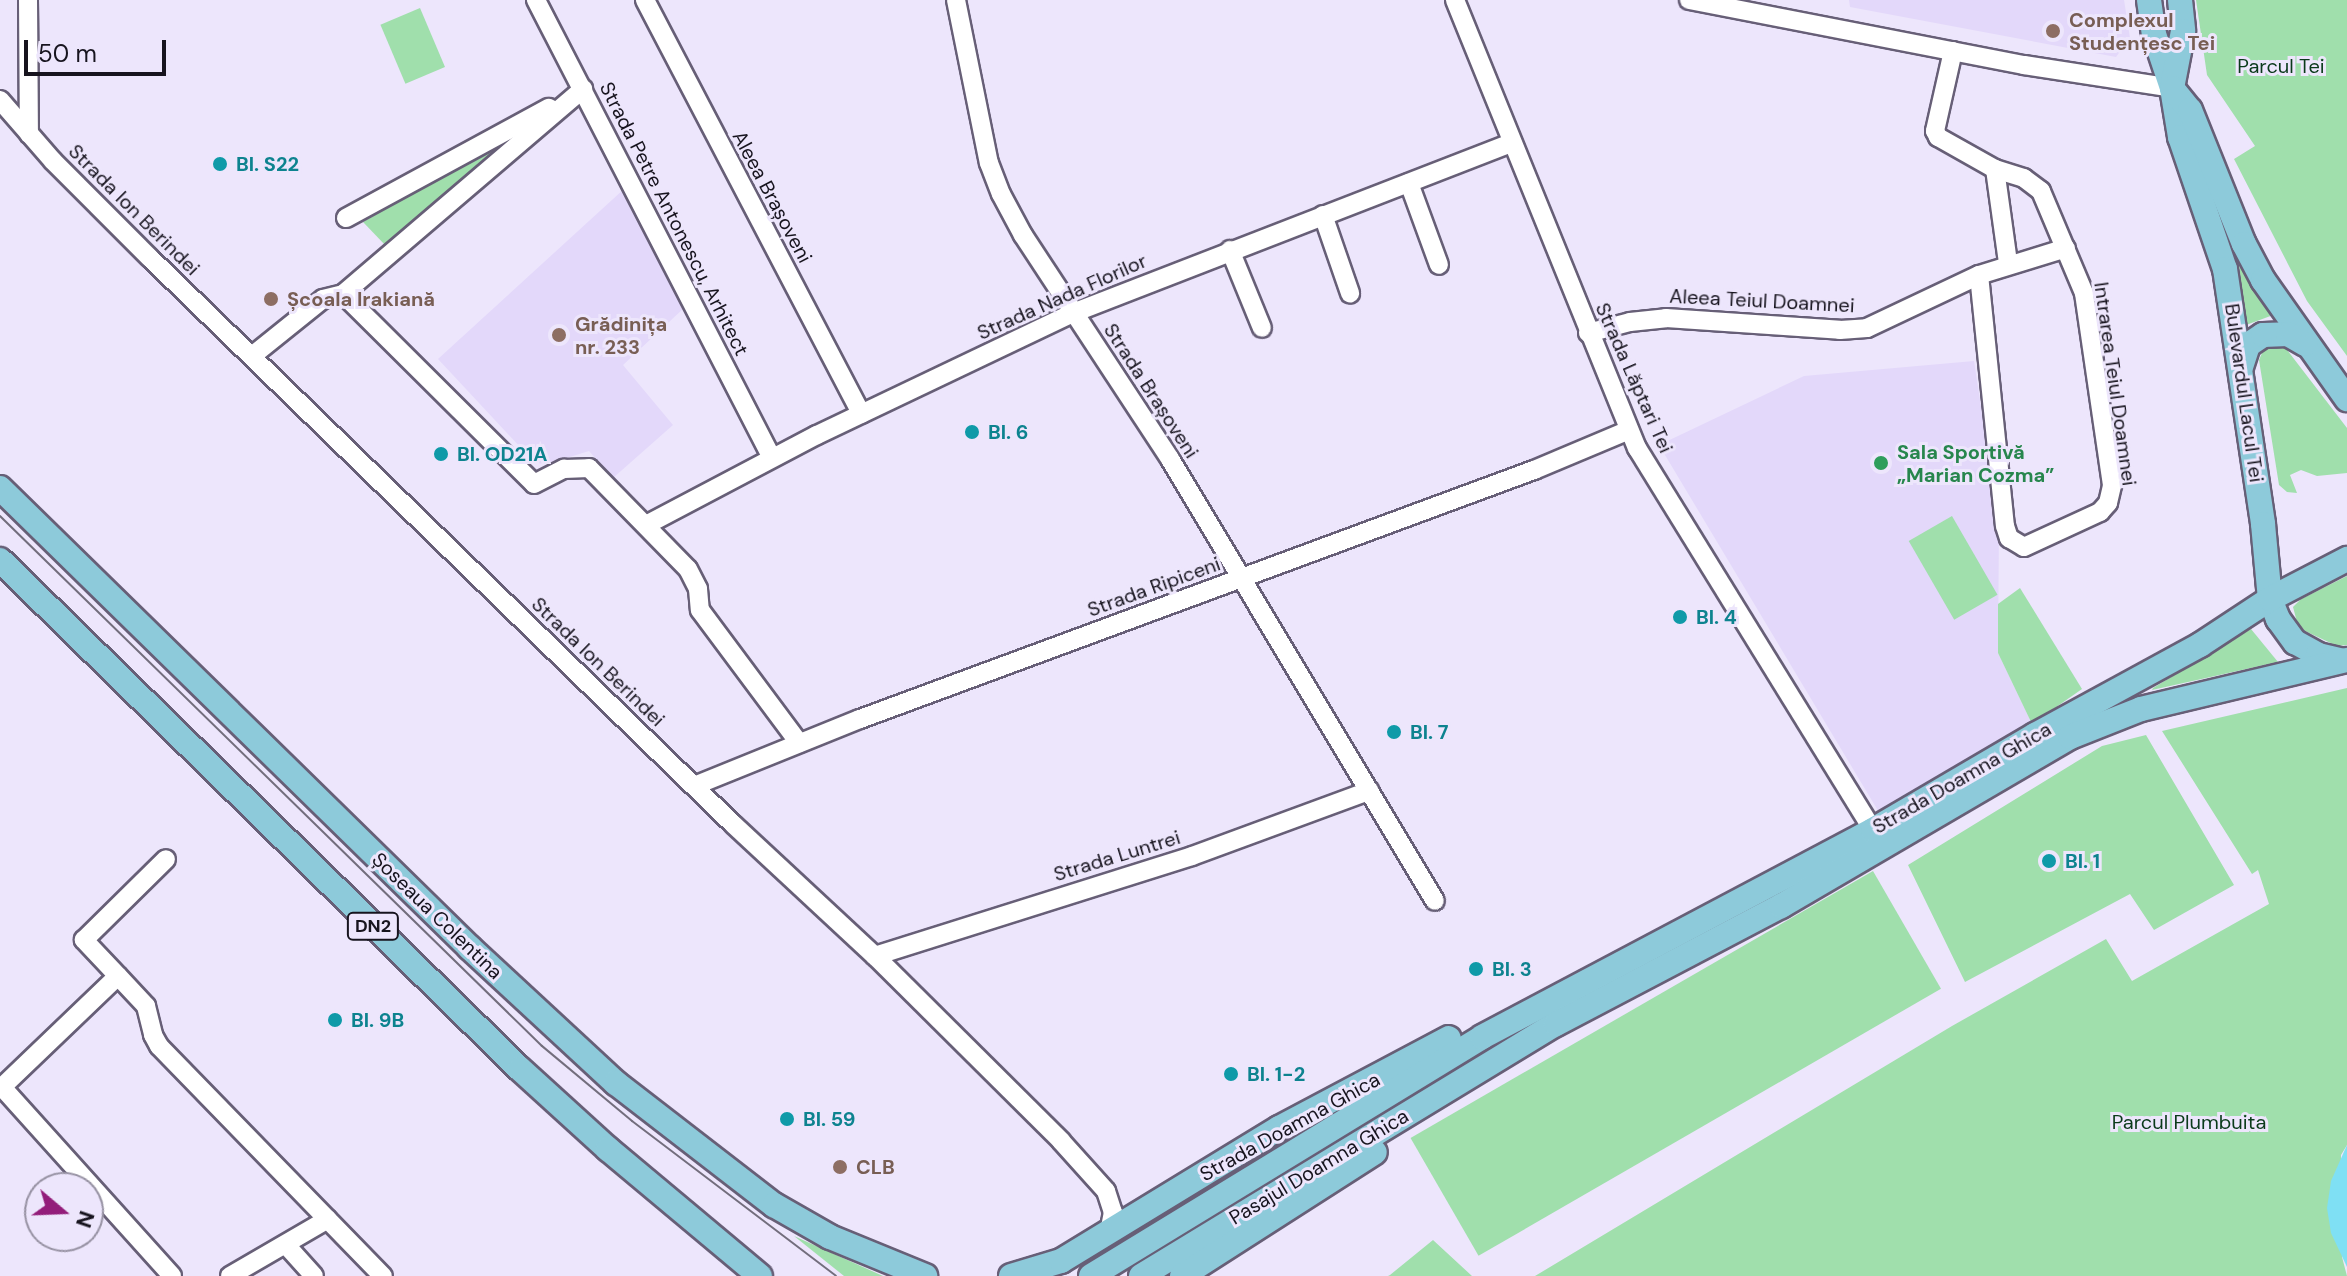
<!DOCTYPE html>
<meta charset="utf-8">
<style>
body{margin:0}
#map{position:relative;width:2347px;height:1276px;overflow:hidden;background:#ede6fc;font-family:"DM Sans",sans-serif}
div>[style]{position:absolute}
[style*='--x']{left:calc(var(--x)*1px);top:calc(var(--y)*1px);width:calc(var(--w)*1px);rotate:calc(var(--a)*1deg)}
.built>*{inset:0;background:#e3d8fa}
.green>*{inset:0;background:#a0dfac;transform-origin:0 0}
.water>*{inset:0;background:#7fe0f4}
.roads{filter:drop-shadow(2px 0 #675f77) drop-shadow(-2px 0 #675f77) drop-shadow(0 2px #675f77) drop-shadow(0 -2px #675f77)}
.minor>*{height:18px;margin:-9px;padding:0 9px;transform-origin:9px;border-radius:9px;background:#fff}
.major>*{height:24px;margin:-12px;padding:0 12px;transform-origin:12px;border-radius:12px;background:#8dcada}
.tram>*{height:2px;margin:-1px;padding:0 1px;transform-origin:1px;border-radius:1px;background:#736e7d}
.dots>*{width:22px;height:22px;translate:-50% -50%;box-sizing:border-box;border:4px solid #ede6fc;border-radius:50%}
span{translate:-50% -50%;white-space:nowrap;text-align:center;line-height:1.15;-webkit-text-stroke:6px #ede6fc;paint-order:stroke}
.shield-label span{padding:2px 6px;background:#ede6fc;border:2px solid;border-radius:6px;-webkit-text-stroke-width:0}
.shield-label{font-size:18px;color:#17141e;font-weight:700}
.education-label{font-size:20px;color:#785e54;font-weight:700}
.left{translate:0 -50%;text-align:left}
.park-label{font-size:20px;color:#0a3a1a}
.culture-label{font-size:20px;color:#0d838f;font-weight:700}
.street-label{font-size:20px;color:#17141e}
.leisure-label{font-size:20px;color:#27864d;font-weight:700}
.north{position:absolute;left:24px;top:1172px;width:80px;height:80px;box-sizing:border-box;background:#ede6fc;border:2px solid #9792a3;border-radius:50%;rotate:109deg;font-size:22px;font-weight:700;line-height:32px;text-align:center;color:#17141e}
.north::after{content:'';display:block;margin:auto;width:28px;height:36px;background:#931d7a;clip-path:polygon(50% 0,100% 100%,50% 72%,0 100%)}
.scale{position:absolute;left:24px;top:40px;width:142px;height:36px;box-sizing:border-box;border:4px solid #17141e;border-top:0;padding-left:10px;font-size:24px;line-height:28px;white-space:nowrap;color:#17141e;-webkit-text-stroke:6px #ede6fc;paint-order:stroke}
</style>
<div id="map">
<div class="built">
<i style="clip-path:polygon(1849px 0,2124px 0,2130px 38px,2116px 57px,1850px 7px)"></i>
<i style="clip-path:polygon(624px 189px,684px 308px,623px 365px,673px 425px,613px 478px,589px 451px,547px 464px,535px 463px,438px 359px)"></i>
<i style="clip-path:polygon(1974px 361px,1999px 524px,1998px 653px,2032px 724px,1883px 819px,1659px 445px,1804px 376px)"></i>
</div>
<div class="green">
<i style="clip-path:polygon(2196px 0,2347px 0,2347px 356px,2307px 301px,2234px 159px,2255px 146px,2207px 75px)"></i>
<i style="left:420px;top:8px;width:64px;height:43px;rotate:67deg"></i>
<i style="clip-path:polygon(536px 122px,386px 246px,363px 222px)"></i>
<i style="clip-path:polygon(2237px 248px,2276px 314px,2246px 325px)"></i>
<i style="clip-path:polygon(2265px 346px,2284px 346px,2347px 428px,2347px 473px,2317px 476px,2301px 470px,2290px 475px,2297px 493px,2287px 492px,2279px 485px,2259px 360px)"></i>
<i style="left:1952px;top:516px;width:91px;height:50px;rotate:60deg"></i>
<i style="clip-path:polygon(2347px 576px,2347px 645px,2337px 646px,2305px 631px,2297px 622px,2293px 607px,2301px 599px)"></i>
<i style="clip-path:polygon(2020px 588px,2082px 689px,2032px 724px,1998px 653px,1998px 604px)"></i>
<i style="clip-path:polygon(2251px 629px,2278px 662px,2152px 690px,2153px 688px)"></i>
<i style="clip-path:polygon(2347px 688px,2347px 1145px,2341px 1155px,2342px 1257px,2347px 1276px,1535px 1276px,1952px 1026px,2106px 939px,2132px 981px,2269px 904px,2258px 870px,2252px 874px,2162px 731px)"></i>
<i style="clip-path:polygon(2146px 735px,2234px 885px,2154px 930px,2130px 894px,1965px 982px,1908px 865px,2102px 746px)"></i>
<i style="left:1873px;top:871px;width:136px;height:534px;rotate:60deg"></i>
<i style="clip-path:polygon(794px 1236px,883px 1276px,844px 1276px)"></i>
<i style="clip-path:polygon(1433px 1240px,1472px 1276px,1388px 1276px,1390px 1275px)"></i>
</div>
<div class="water">
<i style="clip-path:polygon(2347px 1145px,2347px 1267px,2331px 1233px,2327px 1208px,2331px 1181px)"></i>
</div>
<div class="roads">
<div class="minor">
<i style="--x:28;--y:0;--w:134;--a:89.6"></i>
<i style="--x:536;--y:0;--w:515;--a:62.74"></i>
<i style="--x:645;--y:0;--w:467;--a:62.4"></i>
<i style="--x:956;--y:0;--w:166;--a:78.6"></i>
<i style="--x:989;--y:163;--w:33;--a:69"></i>
<i style="--x:1001;--y:194;--w:47;--a:61.8"></i>
<i style="--x:1023;--y:235;--w:268;--a:56.7"></i>
<i style="--x:1170;--y:459;--w:515;--a:59.06"></i>
<i style="--x:1455;--y:0;--w:484;--a:67.9"></i>
<i style="--x:1637;--y:448;--w:449;--a:58.3"></i>
<i style="--x:1689;--y:0;--w:341;--a:11"></i>
<i style="--x:2024;--y:65;--w:150;--a:8.8"></i>
<i style="--x:1953;--y:51;--w:82;--a:102.7"></i>
<i style="--x:1935;--y:131;--w:7;--a:63"></i>
<i style="--x:1938;--y:137;--w:65;--a:29.3"></i>
<i style="--x:1995;--y:169;--w:95;--a:82.1"></i>
<i style="--x:0;--y:100;--w:81;--a:49"></i>
<i style="--x:53;--y:161;--w:136;--a:45"></i>
<i style="--x:149;--y:257;--w:815;--a:44.16"></i>
<i style="--x:734;--y:825;--w:192;--a:42.9"></i>
<i style="--x:875;--y:956;--w:262;--a:44.8"></i>
<i style="--x:1061;--y:1141;--w:67;--a:48"></i>
<i style="--x:1106;--y:1191;--w:22;--a:72"></i>
<i style="--x:1113;--y:1212;--w:21;--a:101"></i>
<i style="--x:1409;--y:183;--w:87;--a:69.9"></i>
<i style="--x:1323;--y:215;--w:83;--a:70.9"></i>
<i style="--x:346;--y:218;--w:231;--a:-28.5"></i>
<i style="--x:1230;--y:250;--w:84;--a:67.7"></i>
<i style="--x:1979;--y:275;--w:252;--a:84.1"></i>
<i style="--x:2005;--y:526;--w:13;--a:72"></i>
<i style="--x:2009;--y:538;--w:17;--a:31"></i>
<i style="--x:2024;--y:547;--w:84;--a:-24.7"></i>
<i style="--x:2100;--y:512;--w:12;--a:-48"></i>
<i style="--x:2108;--y:503;--w:18;--a:-77"></i>
<i style="--x:2112;--y:485;--w:194;--a:-98.3"></i>
<i style="--x:2084;--y:293;--w:111;--a:-112.9"></i>
<i style="--x:2041;--y:191;--w:21;--a:-143"></i>
<i style="--x:2024;--y:178;--w:30;--a:-163"></i>
<i style="--x:343;--y:294;--w:316;--a:-40.5"></i>
<i style="--x:1588;--y:333;--w:43;--a:-14.7"></i>
<i style="--x:1630;--y:322;--w:36;--a:-6"></i>
<i style="--x:1666;--y:318;--w:174;--a:3.9"></i>
<i style="--x:1840;--y:330;--w:27;--a:-4"></i>
<i style="--x:1867;--y:328;--w:124;--a:-25.3"></i>
<i style="--x:1979;--y:275;--w:91;--a:-17.2"></i>
<i style="--x:252;--y:356;--w:91;--a:-38.8"></i>
<i style="--x:323;--y:299;--w:21;--a:-14"></i>
<i style="--x:343;--y:294;--w:269;--a:44.8"></i>
<i style="--x:534;--y:484;--w:34;--a:-27"></i>
<i style="--x:564;--y:469;--w:25;--a:-2"></i>
<i style="--x:589;--y:468;--w:141;--a:45.6"></i>
<i style="--x:688;--y:569;--w:22;--a:63"></i>
<i style="--x:698;--y:589;--w:21;--a:85"></i>
<i style="--x:700;--y:610;--w:166;--a:53.3"></i>
<i style="--x:646;--y:525;--w:193;--a:-27.8"></i>
<i style="--x:817;--y:435;--w:284;--a:-25.5"></i>
<i style="--x:1073;--y:313;--w:471;--a:-21.2"></i>
<i style="--x:694;--y:786;--w:179;--a:-22"></i>
<i style="--x:860;--y:719;--w:719;--a:-20.28"></i>
<i style="--x:1534;--y:470;--w:103;--a:-22.8"></i>
<i style="--x:875;--y:956;--w:332;--a:-17.5"></i>
<i style="--x:1192;--y:856;--w:189;--a:-20.2"></i>
<i style="--x:118;--y:976;--w:41;--a:47"></i>
<i style="--x:146;--y:1006;--w:30;--a:76"></i>
<i style="--x:153;--y:1035;--w:13;--a:61"></i>
<i style="--x:159;--y:1046;--w:321;--a:45.8"></i>
<i style="--x:2;--y:1087;--w:254;--a:48"></i>
<i style="--x:0;--y:1089;--w:163;--a:-43.8"></i>
<i style="--x:118;--y:976;--w:50;--a:-133.4"></i>
<i style="--x:84;--y:940;--w:115;--a:-44.6"></i>
<i style="--x:287;--y:1246;--w:40;--a:48"></i>
<i style="--x:230;--y:1276;--w:113;--a:-30.2"></i>
</div>
<div class="major">
<i style="--x:2149;--y:0;--w:34;--a:82"></i>
<i style="--x:2154;--y:34;--w:57;--a:71.6"></i>
<i style="--x:2172;--y:88;--w:50;--a:80.7"></i>
<i style="--x:2180;--y:137;--w:139;--a:71.2"></i>
<i style="--x:2225;--y:269;--w:258;--a:81.5"></i>
<i style="--x:2263;--y:524;--w:75;--a:84.7"></i>
<i style="--x:2270;--y:599;--w:22;--a:68"></i>
<i style="--x:2278;--y:619;--w:29;--a:54"></i>
<i style="--x:2295;--y:642;--w:26;--a:29"></i>
<i style="--x:2318;--y:655;--w:23;--a:13"></i>
<i style="--x:2180;--y:0;--w:31;--a:84"></i>
<i style="--x:2183;--y:31;--w:58;--a:100.9"></i>
<i style="--x:2172;--y:88;--w:28;--a:51"></i>
<i style="--x:2190;--y:110;--w:144;--a:68.1"></i>
<i style="--x:2244;--y:244;--w:41;--a:62.2"></i>
<i style="--x:2263;--y:280;--w:146;--a:54.8"></i>
<i style="--x:2241;--y:367;--w:23;--a:-72"></i>
<i style="--x:2248;--y:345;--w:18;--a:-34"></i>
<i style="--x:2263;--y:335;--w:25;--a:-2"></i>
<i style="--x:2288;--y:334;--w:20;--a:30"></i>
<i style="--x:0;--y:488;--w:658;--a:44.38"></i>
<i style="--x:470;--y:948;--w:199;--a:42.8"></i>
<i style="--x:616;--y:1083;--w:200;--a:37.7"></i>
<i style="--x:774;--y:1205;--w:64;--a:29.7"></i>
<i style="--x:830;--y:1237;--w:103;--a:22.3"></i>
<i style="--x:0;--y:560;--w:728;--a:44.39"></i>
<i style="--x:520;--y:1069;--w:119;--a:42.3"></i>
<i style="--x:608;--y:1149;--w:198;--a:39.9"></i>
<i style="--x:1011;--y:1276;--w:52;--a:-16.7"></i>
<i style="--x:1061;--y:1261;--w:255;--a:-31.4"></i>
<i style="--x:1279;--y:1128;--w:192;--a:-27.9"></i>
<i style="--x:1091;--y:1276;--w:458;--a:-31.4"></i>
<i style="--x:1482;--y:1037;--w:442;--a:-27.9"></i>
<i style="--x:1873;--y:830;--w:188;--a:-30.4"></i>
<i style="--x:2035;--y:735;--w:188;--a:-28.6"></i>
<i style="--x:2200;--y:645;--w:84;--a:-33.3"></i>
<i style="--x:2270;--y:599;--w:87;--a:-27.5"></i>
<i style="--x:1141;--y:1276;--w:486;--a:-31.3"></i>
<i style="--x:1556;--y:1024;--w:254;--a:-27.7"></i>
<i style="--x:1781;--y:906;--w:335;--a:-30.3"></i>
<i style="--x:2070;--y:737;--w:76;--a:-21.5"></i>
<i style="--x:2141;--y:709;--w:212;--a:-13.4"></i>
<i style="--x:1182;--y:1276;--w:229;--a:-32.7"></i>
</div>
</div>
<div class="tram">
<i style="--x:0;--y:516;--w:758;--a:44.36"></i>
<i style="--x:542;--y:1046;--w:117;--a:39.8"></i>
<i style="--x:632;--y:1121;--w:256;--a:37.2"></i>
</div>
<div class="dots">
<i style="left:2053px;top:31px;background:#8d6e63"></i>
<i style="left:220px;top:164px;background:#0f9aa8"></i>
<i style="left:271px;top:299px;background:#8d6e63"></i>
<i style="left:559px;top:335px;background:#8d6e63"></i>
<i style="left:972px;top:432px;background:#0f9aa8"></i>
<i style="left:441px;top:454px;background:#0f9aa8"></i>
<i style="left:1881px;top:463px;background:#2e9e5b"></i>
<i style="left:1680px;top:617px;background:#0f9aa8"></i>
<i style="left:1394px;top:732px;background:#0f9aa8"></i>
<i style="left:2049px;top:861px;background:#0f9aa8"></i>
<i style="left:1476px;top:969px;background:#0f9aa8"></i>
<i style="left:335px;top:1020px;background:#0f9aa8"></i>
<i style="left:1231px;top:1074px;background:#0f9aa8"></i>
<i style="left:787px;top:1119px;background:#0f9aa8"></i>
<i style="left:840px;top:1167px;background:#8d6e63"></i>
</div>
<div class="shield-label">
<span style="left:373px;top:926px">DN2</span>
</div>
<div class="education-label">
<span class="left" style="left:2069px;top:32px">Complexul<br>Studențesc Tei</span>
<span class="left" style="left:287px;top:299px">Școala Irakiană</span>
<span class="left" style="left:575px;top:336px">Grădinița<br>nr. 233</span>
<span class="left" style="left:856px;top:1167px">CLB</span>
</div>
<div class="park-label">
<span style="left:2281px;top:66px">Parcul Tei</span>
<span style="left:2189px;top:1122px">Parcul Plumbuita</span>
</div>
<div class="culture-label">
<span class="left" style="left:236px;top:164px">Bl. S22</span>
<span class="left" style="left:988px;top:432px">Bl. 6</span>
<span class="left" style="left:457px;top:454px">Bl. OD21A</span>
<span class="left" style="left:1696px;top:617px">Bl. 4</span>
<span class="left" style="left:1410px;top:732px">Bl. 7</span>
<span class="left" style="left:2065px;top:861px">Bl. 1</span>
<span class="left" style="left:1492px;top:969px">Bl. 3</span>
<span class="left" style="left:351px;top:1020px">Bl. 9B</span>
<span class="left" style="left:1247px;top:1074px">Bl. 1-2</span>
<span class="left" style="left:803px;top:1119px">Bl. 59</span>
</div>
<div class="street-label">
<span style="left:772px;top:197px;rotate:62deg">Aleea Brașoveni</span>
<span style="left:134px;top:210px;rotate:45deg">Strada Ion Berindei</span>
<span style="left:674px;top:219px;rotate:63deg">Strada Petre Antonescu, Arhitect</span>
<span style="left:1062px;top:297px;rotate:-24deg">Strada Nada Florilor</span>
<span style="left:1762px;top:301px;rotate:3deg">Aleea Teiul Doamnei</span>
<span style="left:1634px;top:378px;rotate:66deg">Strada Lăptari Tei</span>
<span style="left:2115px;top:384px;rotate:82deg">Intrarea Teiul Doamnei</span>
<span style="left:1151px;top:391px;rotate:57deg">Strada Brașoveni</span>
<span style="left:2244px;top:393px;rotate:82deg">Bulevardul Lacul Tei</span>
<span style="left:1154px;top:587px;rotate:-20deg">Strada Ripiceni</span>
<span style="left:598px;top:662px;rotate:44deg">Strada Ion Berindei</span>
<span style="left:1962px;top:778px;rotate:-30deg">Strada Doamna Ghica</span>
<span style="left:1117px;top:856px;rotate:-17deg">Strada Luntrei</span>
<span style="left:437px;top:916px;rotate:44deg">Șoseaua Colentina</span>
<span style="left:1290px;top:1127px;rotate:-29deg">Strada Doamna Ghica</span>
<span style="left:1319px;top:1167px;rotate:-31deg">Pasajul Doamna Ghica</span>
</div>
<div class="leisure-label">
<span class="left" style="left:1897px;top:464px">Sala Sportivă<br>„Marian Cozma”</span>
</div>
<div class="north">N</div>
<div class="scale">50 m</div>
</div>
